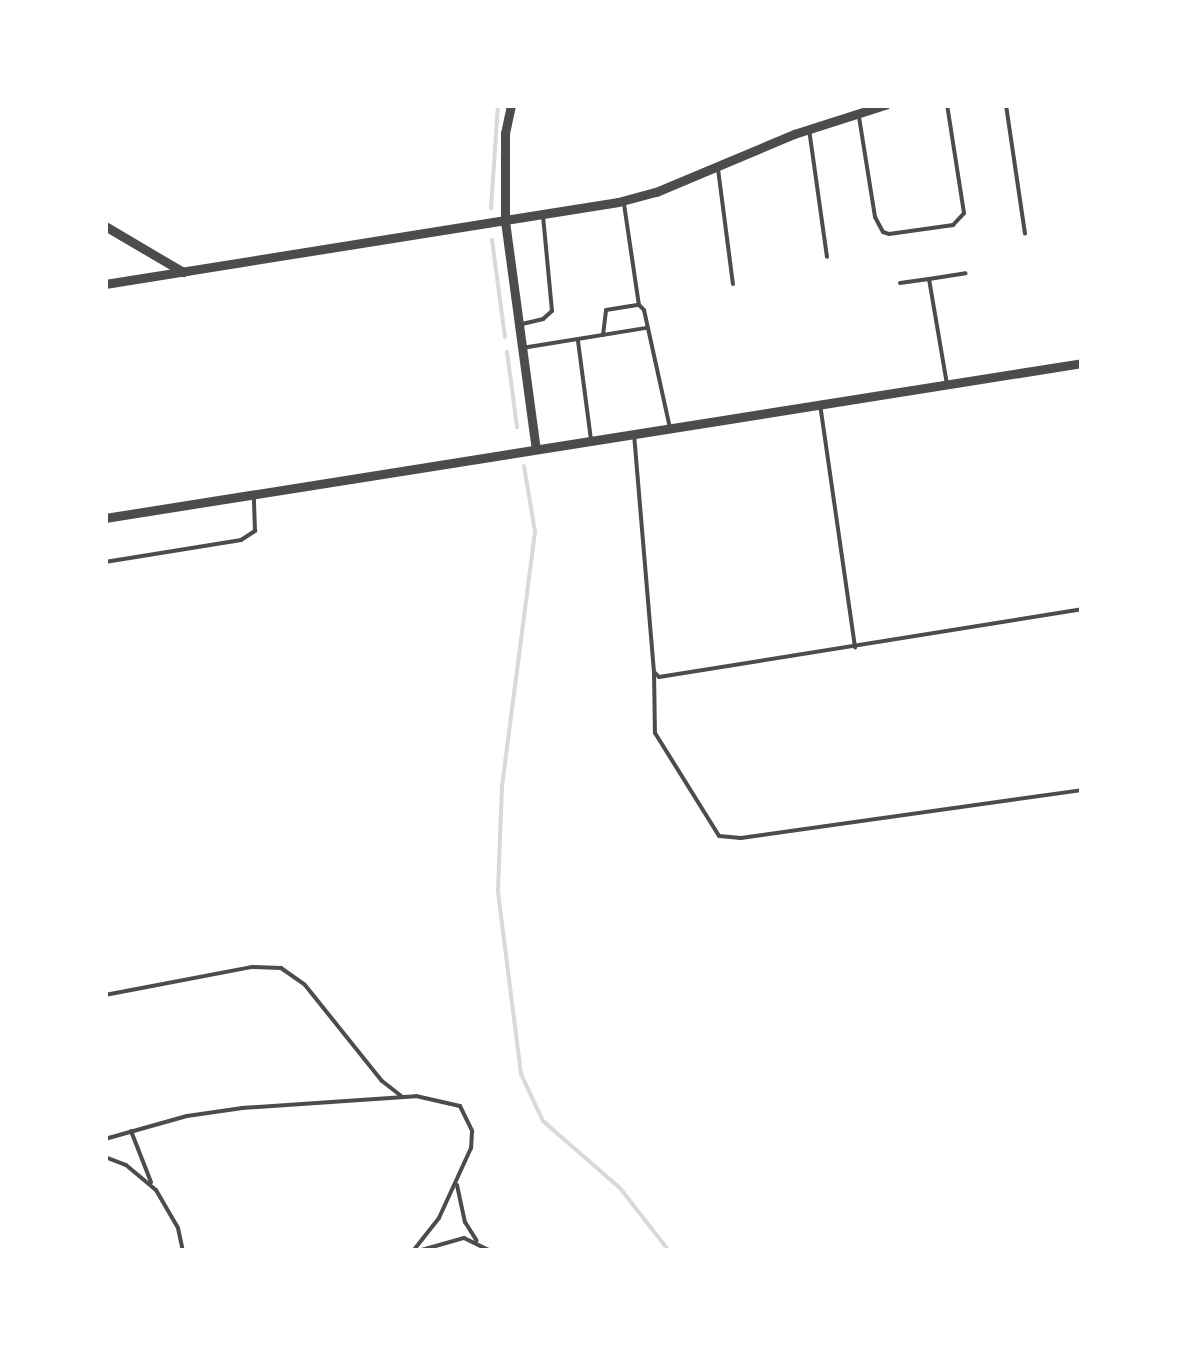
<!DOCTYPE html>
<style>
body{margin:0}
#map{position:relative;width:1187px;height:1356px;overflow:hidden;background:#fff;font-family:"Playfair Display",serif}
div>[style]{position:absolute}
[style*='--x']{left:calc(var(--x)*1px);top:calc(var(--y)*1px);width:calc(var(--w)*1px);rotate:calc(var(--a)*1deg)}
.stream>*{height:4px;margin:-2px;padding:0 2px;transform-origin:2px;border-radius:2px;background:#d9d9d9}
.service>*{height:4px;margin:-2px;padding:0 2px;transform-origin:2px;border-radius:2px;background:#4c4c4c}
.minor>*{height:9px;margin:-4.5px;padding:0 4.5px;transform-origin:4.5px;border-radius:4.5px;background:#4c4c4c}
span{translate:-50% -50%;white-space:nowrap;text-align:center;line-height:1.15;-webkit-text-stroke:10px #fff;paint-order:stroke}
.frame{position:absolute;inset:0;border:108px solid #fff;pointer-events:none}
</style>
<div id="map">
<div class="stream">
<i style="--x:491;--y:208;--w:103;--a:-86.1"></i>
<i style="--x:492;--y:240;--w:98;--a:82.4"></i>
<i style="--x:507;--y:352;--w:76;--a:82.4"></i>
<i style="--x:524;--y:466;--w:67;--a:80.5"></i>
<i style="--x:535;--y:532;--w:256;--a:97.4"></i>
<i style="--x:502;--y:786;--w:106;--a:92.2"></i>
<i style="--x:498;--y:892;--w:183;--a:82.8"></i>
<i style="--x:521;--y:1074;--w:52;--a:64.9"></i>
<i style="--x:543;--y:1121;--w:102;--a:41"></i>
<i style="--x:620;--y:1188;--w:80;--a:52.1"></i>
</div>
<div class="service">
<i style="--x:1006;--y:105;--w:130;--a:81.6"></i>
<i style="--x:859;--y:117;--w:101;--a:80.9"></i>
<i style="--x:875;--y:217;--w:17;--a:62"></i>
<i style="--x:883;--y:232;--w:6;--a:18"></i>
<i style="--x:889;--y:234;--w:65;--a:-8"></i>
<i style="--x:953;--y:225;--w:16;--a:-47"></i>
<i style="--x:964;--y:213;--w:109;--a:-98.9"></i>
<i style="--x:809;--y:129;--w:129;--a:82"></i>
<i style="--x:718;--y:169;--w:116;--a:82.6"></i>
<i style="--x:624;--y:204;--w:102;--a:81.6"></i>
<i style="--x:639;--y:305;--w:7;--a:45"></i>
<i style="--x:644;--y:310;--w:121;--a:77.6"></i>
<i style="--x:929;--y:279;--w:37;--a:-9"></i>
<i style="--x:900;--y:283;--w:29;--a:-8"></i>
<i style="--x:929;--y:279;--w:107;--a:80.3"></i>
<i style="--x:522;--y:324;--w:22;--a:-13"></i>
<i style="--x:543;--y:319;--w:12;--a:-42"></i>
<i style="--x:552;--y:311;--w:96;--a:-95.4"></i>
<i style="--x:603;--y:335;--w:25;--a:-83"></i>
<i style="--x:606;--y:310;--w:33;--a:-9"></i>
<i style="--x:578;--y:341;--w:100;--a:82.5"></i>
<i style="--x:522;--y:348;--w:126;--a:-9.2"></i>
<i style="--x:820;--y:404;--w:246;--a:81.8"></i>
<i style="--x:634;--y:434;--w:239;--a:85.2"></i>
<i style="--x:654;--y:672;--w:7;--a:45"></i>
<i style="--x:659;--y:677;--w:428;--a:-9.1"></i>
<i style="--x:105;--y:562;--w:138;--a:-9.2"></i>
<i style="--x:241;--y:540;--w:17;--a:-33"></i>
<i style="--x:255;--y:531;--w:37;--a:-92"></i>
<i style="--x:654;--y:672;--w:61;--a:89.1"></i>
<i style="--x:655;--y:733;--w:121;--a:58.1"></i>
<i style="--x:719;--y:836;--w:22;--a:5"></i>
<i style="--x:741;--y:838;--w:344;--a:-8"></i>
<i style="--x:105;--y:995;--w:150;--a:-10.8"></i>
<i style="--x:252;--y:967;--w:29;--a:2"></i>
<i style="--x:281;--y:968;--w:29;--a:35"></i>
<i style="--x:305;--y:985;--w:123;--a:51.3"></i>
<i style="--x:382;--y:1081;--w:24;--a:38"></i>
<i style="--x:131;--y:1131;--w:55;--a:68.6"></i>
<i style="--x:105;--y:1139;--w:85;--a:-15.7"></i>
<i style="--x:187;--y:1116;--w:56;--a:-8.3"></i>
<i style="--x:242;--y:1108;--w:174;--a:-3.9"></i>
<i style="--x:416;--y:1096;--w:45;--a:12.8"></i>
<i style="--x:460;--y:1106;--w:28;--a:64"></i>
<i style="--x:472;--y:1131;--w:17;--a:93"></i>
<i style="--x:471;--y:1148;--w:77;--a:114.6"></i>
<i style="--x:439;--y:1218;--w:42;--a:128.2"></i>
<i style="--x:105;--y:1157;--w:22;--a:21"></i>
<i style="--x:126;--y:1165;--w:39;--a:40"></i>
<i style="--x:156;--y:1190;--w:44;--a:59.9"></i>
<i style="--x:178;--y:1228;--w:24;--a:78"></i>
<i style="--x:457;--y:1185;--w:38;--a:78"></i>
<i style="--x:465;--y:1222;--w:22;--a:58"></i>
<i style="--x:418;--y:1251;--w:48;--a:-15.8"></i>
<i style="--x:464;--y:1238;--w:30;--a:26"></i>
</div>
<div class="minor">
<i style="--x:511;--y:105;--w:29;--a:102"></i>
<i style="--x:505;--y:133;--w:88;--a:90"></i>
<i style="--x:505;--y:221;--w:230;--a:82.3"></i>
<i style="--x:105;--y:226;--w:91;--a:30.5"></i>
<i style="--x:105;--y:284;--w:520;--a:-9.08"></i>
<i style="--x:618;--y:202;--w:39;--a:-15"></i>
<i style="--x:656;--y:192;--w:150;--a:-22.8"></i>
<i style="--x:794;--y:134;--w:96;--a:-17.7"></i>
<i style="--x:105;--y:518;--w:989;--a:-9.01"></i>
</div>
<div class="frame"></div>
</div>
